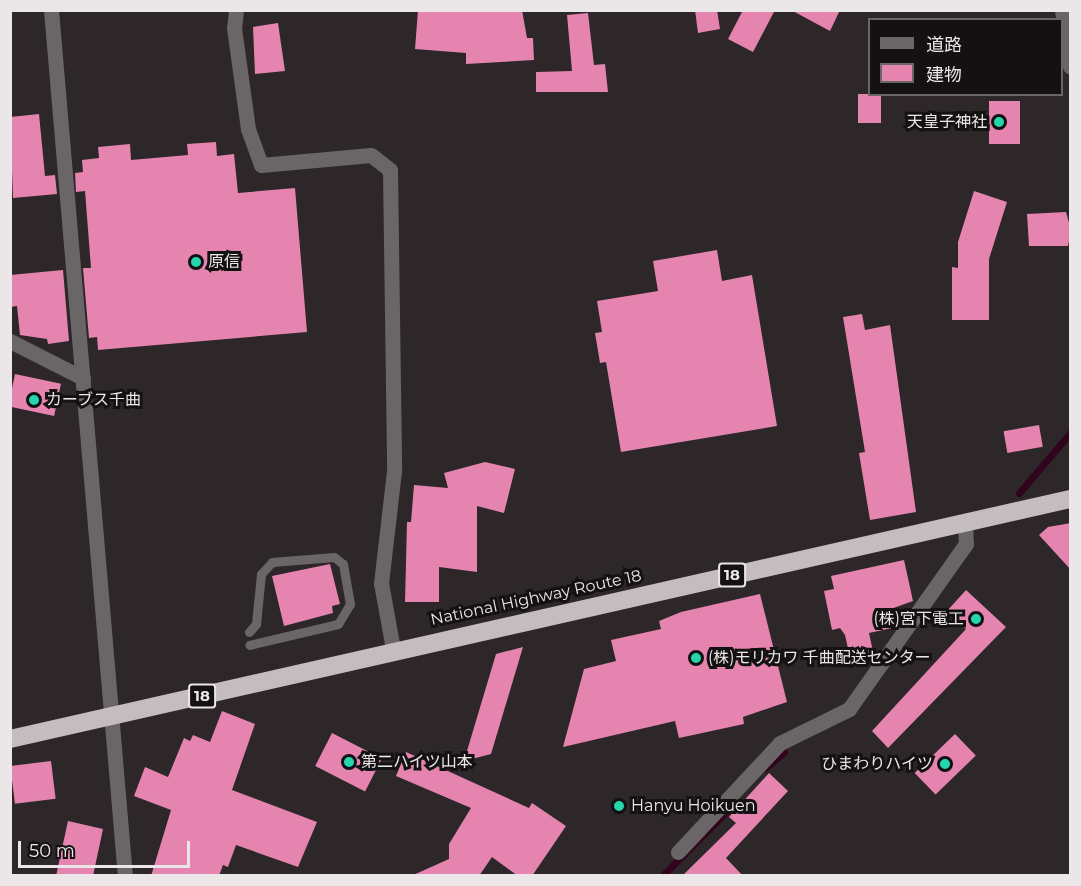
<!DOCTYPE html>
<meta charset="utf-8">
<style>
body{margin:0}
#map{position:relative;width:1081px;height:886px;overflow:hidden;background:#2e2729;font-family:Montserrat,"Noto Sans JP",sans-serif}
div>[style]{position:absolute}
[style*='--x']{left:calc(var(--x)*1px);top:calc(var(--y)*1px);width:calc(var(--w)*1px);rotate:calc(var(--a)*1deg)}
.stream>*{height:7px;margin:-3.5px;padding:0 3.5px;transform-origin:3.5px;border-radius:3.5px;background:#30041c}
.building>*{inset:0;background:#e484af;transform-origin:0 0}
.lane>*{height:9px;margin:-4.5px;padding:0 4.5px;transform-origin:4.5px;border-radius:4.5px;background:#6a6668}
.street>*{height:15px;margin:-7.5px;padding:0 7.5px;transform-origin:7.5px;border-radius:7.5px;background:#6a6668}
.highway>*{height:18px;margin:-9px;padding:0 9px;transform-origin:9px;border-radius:9px;background:#c5bcbf}
.dots>*{width:16px;height:16px;translate:-50% -50%;box-sizing:border-box;border:3px solid #141112;border-radius:50%}
span{translate:-50% -50%;white-space:nowrap;text-align:center;line-height:1.15;-webkit-text-stroke:6px #141112;paint-order:stroke}
.shield-label span{padding:2px 4px;background:#141112;border:2px solid;border-radius:4px;-webkit-text-stroke-width:0}
.shield-label{font-size:15px;color:#ebe6e8;font-weight:700}
.poi-label{font-size:16px;color:#ebe6e8}
.right{translate:-100% -50%;text-align:right}
.left{translate:0 -50%;text-align:left}
.street-label{font-size:16px;color:#ebe6e8}
.frame{position:absolute;inset:0;border:12px solid #ebe6e8;pointer-events:none}
.legend{position:absolute;left:868px;top:18px;width:195px;height:78px;box-sizing:border-box;background:#141112;border:2px solid #6a6668;margin:0;padding:8px 10px;list-style:none;font-size:18px;color:#ebe6e8}
.legend li{display:flex;align-items:center;gap:12px;height:30px}
.legend b{width:30px;border:2px solid #6a6668}
.scale{position:absolute;left:18px;top:841px;width:172px;height:27px;box-sizing:border-box;border:3px solid #ebe6e8;border-top:0;padding-left:8px;font-size:18px;line-height:21px;white-space:nowrap;color:#ebe6e8;-webkit-text-stroke:4px #141112;paint-order:stroke}
</style>
<div id="map">
<div class="stream">
<i style="--x:1019;--y:493;--w:79;--a:-49.6"></i>
<i style="--x:765;--y:768;--w:25;--a:-40"></i>
<i style="--x:662;--y:876;--w:93;--a:-45"></i>
</div>
<div class="building">
<i style="clip-path:polygon(418px 10px,522px 10px,527px 38px,533px 38px,534px 60px,466px 64px,466px 53px,415px 49px)"></i>
<i style="clip-path:polygon(695px 10px,717px 10px,720px 29px,698px 33px)"></i>
<i style="clip-path:polygon(743px 10px,775px 10px,753px 52px,728px 39px)"></i>
<i style="clip-path:polygon(791px 10px,840px 10px,830px 31px)"></i>
<i style="clip-path:polygon(588px 13px,594px 65px,605px 64px,608px 92px,536px 92px,536px 72px,572px 71px,567px 15px)"></i>
<i style="clip-path:polygon(278px 23px,285px 71px,255px 74px,253px 27px)"></i>
<i style="left:858px;top:94px;width:23px;height:29px"></i>
<i style="left:989px;top:101px;width:31px;height:43px"></i>
<i style="clip-path:polygon(39px 114px,45px 176px,55px 175px,57px 194px,13px 198px,10px 117px)"></i>
<i style="clip-path:polygon(216px 142px,217px 156px,234px 154px,238px 193px,295px 188px,307px 332px,98px 350px,97px 337px,89px 338px,83px 268px,91px 268px,85px 191px,76px 192px,75px 173px,83px 172px,82px 160px,99px 158px,98px 147px,130px 144px,131px 160px,188px 155px,187px 144px)"></i>
<i style="clip-path:polygon(974px 191px,1007px 202px,989px 259px,989px 320px,952px 320px,952px 267px,958px 268px,958px 242px)"></i>
<i style="clip-path:polygon(1066px 212px,1071px 230px,1068px 246px,1029px 246px,1027px 214px)"></i>
<i style="clip-path:polygon(717px 250px,722px 281px,752px 275px,777px 426px,621px 452px,606px 362px,600px 363px,595px 333px,602px 332px,597px 301px,658px 291px,653px 261px)"></i>
<i style="clip-path:polygon(63px 270px,69px 341px,48px 344px,47px 339px,20px 335px,17px 306px,10px 307px,10px 275px)"></i>
<i style="clip-path:polygon(862px 314px,865px 330px,890px 325px,916px 512px,870px 520px,859px 453px,865px 452px,843px 317px)"></i>
<i style="left:15px;top:374px;width:47px;height:33px;rotate:12deg"></i>
<i style="left:1039px;top:425px;width:22px;height:36px;rotate:80deg"></i>
<i style="clip-path:polygon(485px 462px,515px 469px,504px 513px,477px 506px,477px 572px,439px 567px,439px 602px,405px 602px,407px 522px,411px 522px,414px 485px,448px 488px,444px 473px)"></i>
<i style="clip-path:polygon(1071px 523px,1071px 570px,1039px 535px,1048px 527px)"></i>
<i style="clip-path:polygon(904px 560px,913px 601px,888px 610px,892px 628px,869px 633px,874px 656px,851px 662px,845px 635px,840px 628px,832px 630px,824px 591px,834px 589px,831px 576px)"></i>
<i style="clip-path:polygon(330px 564px,340px 604px,332px 606px,333px 613px,284px 626px,272px 576px)"></i>
<i style="clip-path:polygon(966px 590px,1006px 627px,888px 748px,872px 731px,966px 629px,947px 611px)"></i>
<i style="clip-path:polygon(760px 594px,787px 702px,743px 717px,744px 724px,679px 738px,675px 721px,563px 747px,584px 669px,616px 661px,611px 640px,661px 629px,659px 621px,681px 612px)"></i>
<i style="clip-path:polygon(523px 647px,491px 754px,464px 761px,496px 654px)"></i>
<i style="clip-path:polygon(222px 711px,255px 724px,232px 790px,317px 822px,298px 867px,236px 845px,228px 867px,223px 865px,219px 876px,151px 876px,171px 810px,134px 796px,145px 767px,168px 777px,184px 738px,190px 741px,193px 735px,210px 742px)"></i>
<i style="left:332px;top:733px;width:56px;height:37px;rotate:27deg"></i>
<i style="left:955px;top:734px;width:30px;height:56px;rotate:46deg"></i>
<i style="clip-path:polygon(406px 752px,529px 808px,532px 803px,566px 826px,532px 876px,518px 876px,492px 857px,479px 876px,411px 876px,449px 859px,449px 844px,471px 808px,396px 776px)"></i>
<i style="left:51px;top:761px;width:38px;height:41px;rotate:83deg"></i>
<i style="clip-path:polygon(769px 773px,788px 791px,726px 858px,743px 876px,682px 876px,736px 823px,729px 817px)"></i>
<i style="clip-path:polygon(68px 821px,103px 829px,93px 876px,56px 876px)"></i>
</div>
<div class="lane">
<i style="--x:249;--y:632;--w:11;--a:-49"></i>
<i style="--x:256;--y:624;--w:50;--a:-84.3"></i>
<i style="--x:261;--y:574;--w:16;--a:-47"></i>
<i style="--x:272;--y:562;--w:62;--a:-4.6"></i>
<i style="--x:334;--y:557;--w:11;--a:38"></i>
<i style="--x:343;--y:564;--w:41;--a:80.1"></i>
<i style="--x:350;--y:604;--w:23;--a:121"></i>
<i style="--x:338;--y:624;--w:91;--a:166.7"></i>
</div>
<div class="street">
<i style="--x:51;--y:10;--w:869;--a:85.12"></i>
<i style="--x:236;--y:10;--w:18;--a:96"></i>
<i style="--x:234;--y:28;--w:102;--a:82.1"></i>
<i style="--x:248;--y:129;--w:38;--a:70"></i>
<i style="--x:261;--y:165;--w:110;--a:-5.2"></i>
<i style="--x:371;--y:155;--w:24;--a:38"></i>
<i style="--x:390;--y:170;--w:301;--a:89.2"></i>
<i style="--x:394;--y:471;--w:113;--a:96.6"></i>
<i style="--x:381;--y:583;--w:67;--a:79.7"></i>
<i style="--x:1062;--y:10;--w:57;--a:81.9"></i>
<i style="--x:10;--y:341;--w:82;--a:26.9"></i>
<i style="--x:678;--y:852;--w:149;--a:-46.9"></i>
<i style="--x:780;--y:743;--w:77;--a:-26.2"></i>
<i style="--x:849;--y:709;--w:202;--a:-54.7"></i>
<i style="--x:966;--y:544;--w:20;--a:-93"></i>
</div>
<div class="highway">
<i style="--x:10;--y:739;--w:1087;--a:-12.76"></i>
</div>
<div class="dots">
<i style="left:999px;top:122px;background:#27d5ad"></i>
<i style="left:196px;top:262px;background:#27d5ad"></i>
<i style="left:34px;top:400px;background:#27d5ad"></i>
<i style="left:976px;top:619px;background:#27d5ad"></i>
<i style="left:696px;top:658px;background:#27d5ad"></i>
<i style="left:349px;top:762px;background:#27d5ad"></i>
<i style="left:945px;top:764px;background:#27d5ad"></i>
<i style="left:619px;top:806px;background:#27d5ad"></i>
</div>
<div class="shield-label">
<span style="left:732px;top:575px">18</span>
<span style="left:202px;top:696px">18</span>
</div>
<div class="poi-label">
<span class="right" style="left:987px;top:122px">天皇子神社</span>
<span class="left" style="left:208px;top:262px">原信</span>
<span class="left" style="left:46px;top:400px">カーブス千曲</span>
<span class="right" style="left:964px;top:619px">(株)宮下電工</span>
<span class="left" style="left:708px;top:658px">(株)モリカワ 千曲配送センター</span>
<span class="left" style="left:361px;top:762px">第二ハイツ山本</span>
<span class="right" style="left:933px;top:764px">ひまわりハイツ</span>
<span class="left" style="left:631px;top:806px">Hanyu Hoikuen</span>
</div>
<div class="street-label">
<span style="left:536px;top:598px;rotate:-12deg">National Highway Route 18</span>
</div>
<div class="frame"></div>
<ul class="legend">
<li><b style="height:8px;background:#6a6668"></b>道路</li>
<li><b style="height:16px;background:#e484af"></b>建物</li>
</ul>
<div class="scale">50 m</div>
</div>
